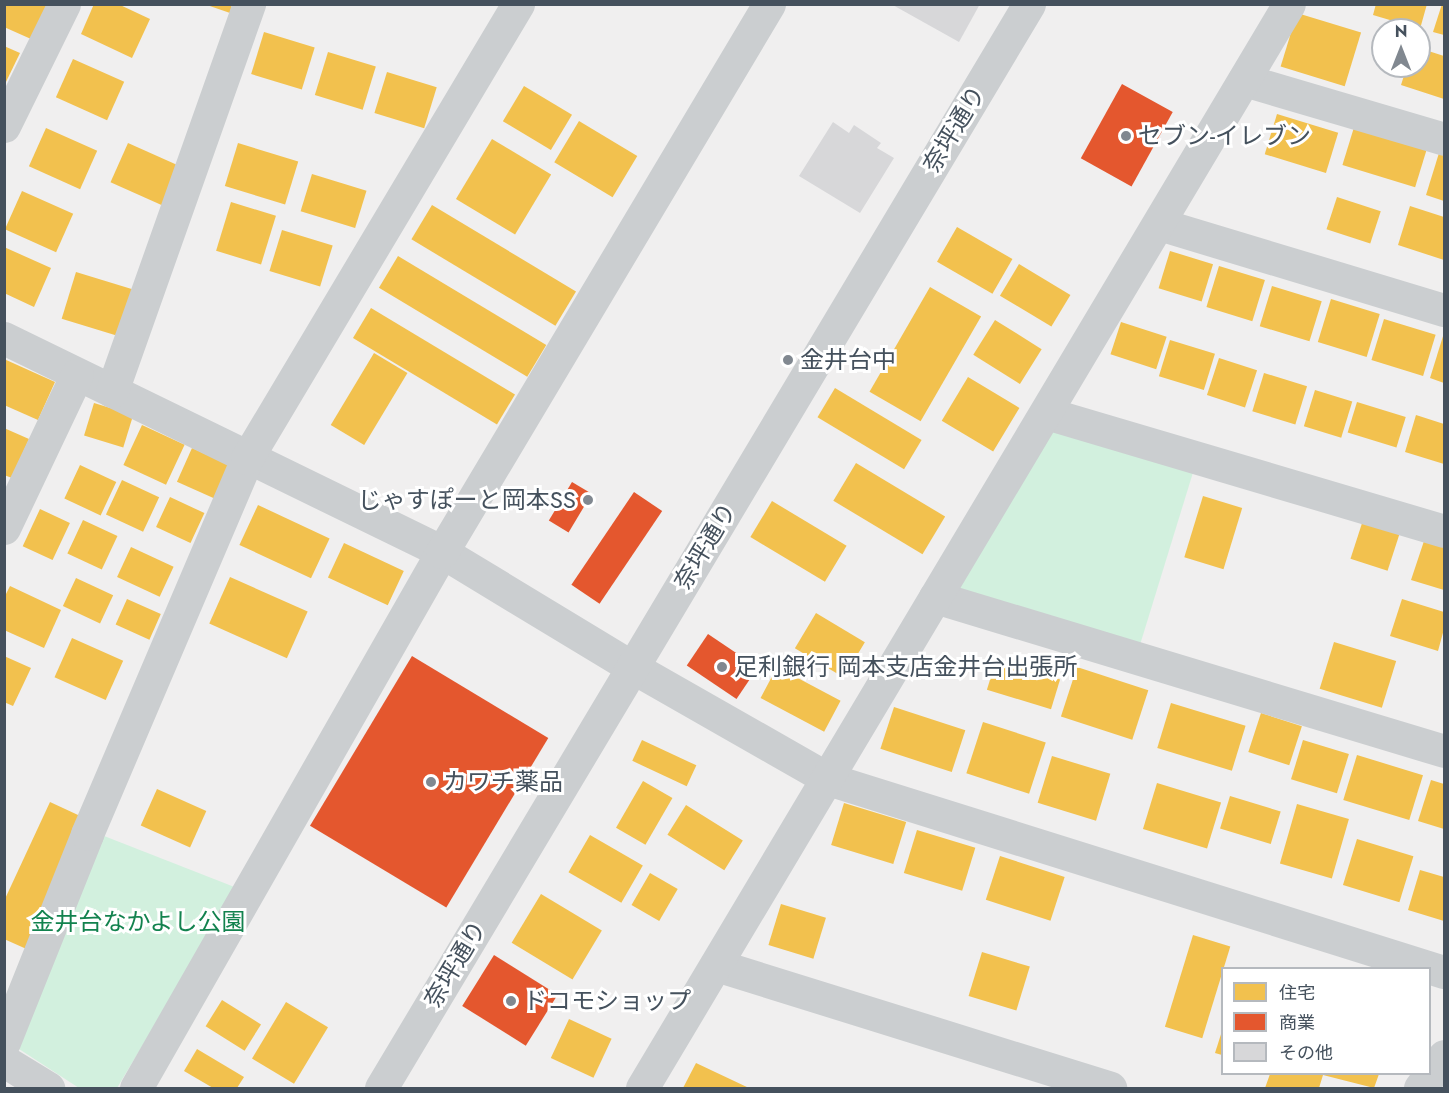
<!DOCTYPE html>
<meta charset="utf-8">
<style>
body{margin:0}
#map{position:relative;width:1449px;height:1093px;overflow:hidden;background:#f0efef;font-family:Jost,"Noto Sans JP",sans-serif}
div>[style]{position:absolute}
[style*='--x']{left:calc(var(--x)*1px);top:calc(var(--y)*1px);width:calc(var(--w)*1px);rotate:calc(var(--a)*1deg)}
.green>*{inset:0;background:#d2f0de}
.homes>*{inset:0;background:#f2c14e;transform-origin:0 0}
.shops>*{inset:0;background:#e4572e;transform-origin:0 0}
.building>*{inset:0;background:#d7d7d9}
.minor>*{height:33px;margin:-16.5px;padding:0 16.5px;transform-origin:16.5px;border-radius:16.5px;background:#cbced0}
.dots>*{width:16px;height:16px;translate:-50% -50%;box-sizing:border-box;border:3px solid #fff;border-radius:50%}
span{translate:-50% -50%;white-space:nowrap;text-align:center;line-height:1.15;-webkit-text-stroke:6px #fff;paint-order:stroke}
.street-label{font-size:24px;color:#45515d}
.poi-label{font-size:24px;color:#45515d}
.left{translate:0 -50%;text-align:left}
.right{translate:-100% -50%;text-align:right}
.park-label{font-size:24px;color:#12824e}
.frame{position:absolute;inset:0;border:6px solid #45515d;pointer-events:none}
.legend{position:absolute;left:1221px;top:967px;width:210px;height:108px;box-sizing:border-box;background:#fff;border:2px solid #b5b9be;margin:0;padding:8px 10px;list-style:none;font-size:18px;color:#45515d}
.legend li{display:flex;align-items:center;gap:12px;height:30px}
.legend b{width:30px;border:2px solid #b5b9be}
.north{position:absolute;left:1371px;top:18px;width:60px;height:60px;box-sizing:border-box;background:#fff;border:2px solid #b5b9be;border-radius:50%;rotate:0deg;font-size:16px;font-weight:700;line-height:24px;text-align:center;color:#45515d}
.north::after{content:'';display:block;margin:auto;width:21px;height:27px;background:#818890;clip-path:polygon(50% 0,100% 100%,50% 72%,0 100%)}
</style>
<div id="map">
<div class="green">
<i style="clip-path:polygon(1050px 424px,1195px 466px,1139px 648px,951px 591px)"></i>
<i style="clip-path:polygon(99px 834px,237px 888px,117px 1088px,79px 1088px,16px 1047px)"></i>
</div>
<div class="homes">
<i style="clip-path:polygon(94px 4px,118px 4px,150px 19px,132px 58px,81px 34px)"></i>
<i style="clip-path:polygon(204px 4px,232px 4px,230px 13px)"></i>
<i style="clip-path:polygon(1376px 4px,1427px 4px,1420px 29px,1373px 15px)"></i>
<i style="clip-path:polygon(1442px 4px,1444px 4px,1444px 35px,1433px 32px)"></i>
<i style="clip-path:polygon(4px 5px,47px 5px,31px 39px,4px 27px)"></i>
<i style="left:1297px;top:13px;width:67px;height:56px;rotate:17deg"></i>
<i style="left:264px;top:32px;width:53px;height:44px;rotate:17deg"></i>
<i style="clip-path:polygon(4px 46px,20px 53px,4px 86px)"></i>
<i style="clip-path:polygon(1419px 48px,1444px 56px,1444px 99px,1401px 85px,1407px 66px,1419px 66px)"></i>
<i style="left:328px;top:52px;width:50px;height:45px;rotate:17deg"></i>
<i style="left:73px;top:59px;width:56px;height:42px;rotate:24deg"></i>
<i style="left:387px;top:72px;width:52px;height:43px;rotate:17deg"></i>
<i style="left:524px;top:86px;width:56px;height:41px;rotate:31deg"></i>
<i style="left:1277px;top:114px;width:64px;height:42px;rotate:17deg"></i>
<i style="left:579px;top:121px;width:68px;height:48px;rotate:31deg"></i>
<i style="left:1355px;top:124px;width:76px;height:43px;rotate:17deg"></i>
<i style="left:46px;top:128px;width:56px;height:42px;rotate:24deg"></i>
<i style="left:492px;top:139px;width:69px;height:70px;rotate:31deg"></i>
<i style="left:128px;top:143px;width:57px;height:43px;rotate:24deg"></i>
<i style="left:238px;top:143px;width:63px;height:45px;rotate:17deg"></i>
<i style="clip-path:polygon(1439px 153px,1444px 155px,1444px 201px,1426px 195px)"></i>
<i style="left:312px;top:174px;width:57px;height:39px;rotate:17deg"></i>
<i style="left:22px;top:191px;width:56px;height:42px;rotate:24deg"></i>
<i style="left:1337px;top:197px;width:46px;height:34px;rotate:18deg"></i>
<i style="left:231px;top:202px;width:47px;height:51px;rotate:17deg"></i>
<i style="left:432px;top:205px;width:168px;height:40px;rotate:31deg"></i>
<i style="clip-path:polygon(1410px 206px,1444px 217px,1444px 260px,1398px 245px)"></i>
<i style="left:957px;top:227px;width:64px;height:40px;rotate:30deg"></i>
<i style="left:282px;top:230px;width:53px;height:43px;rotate:17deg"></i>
<i style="clip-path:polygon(4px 247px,51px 268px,34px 307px,4px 293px)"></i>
<i style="left:1170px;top:251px;width:45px;height:39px;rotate:17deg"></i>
<i style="left:398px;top:256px;width:173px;height:37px;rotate:31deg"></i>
<i style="left:1019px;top:264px;width:60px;height:37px;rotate:31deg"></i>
<i style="left:1219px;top:266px;width:48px;height:43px;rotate:17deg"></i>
<i style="left:76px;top:272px;width:59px;height:49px;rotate:17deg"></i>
<i style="left:1272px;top:286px;width:52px;height:42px;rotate:17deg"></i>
<i style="left:930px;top:287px;width:59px;height:121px;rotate:30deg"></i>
<i style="left:1331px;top:299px;width:51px;height:45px;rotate:17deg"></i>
<i style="left:371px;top:308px;width:168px;height:35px;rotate:31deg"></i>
<i style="left:1384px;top:319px;width:54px;height:43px;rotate:17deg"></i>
<i style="left:995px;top:320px;width:55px;height:41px;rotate:32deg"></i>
<i style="left:1121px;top:322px;width:48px;height:34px;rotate:18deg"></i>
<i style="clip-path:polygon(1444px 333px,1444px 383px,1430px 378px)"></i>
<i style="left:1170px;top:340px;width:47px;height:38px;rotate:17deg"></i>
<i style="left:374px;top:353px;width:39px;height:84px;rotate:31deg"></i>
<i style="left:1219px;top:358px;width:40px;height:39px;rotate:18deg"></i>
<i style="clip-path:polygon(4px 359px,55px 382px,38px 420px,4px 405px)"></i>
<i style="left:1264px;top:373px;width:45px;height:40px;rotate:17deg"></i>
<i style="left:968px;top:377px;width:60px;height:51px;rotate:31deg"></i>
<i style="left:835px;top:388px;width:101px;height:34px;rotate:31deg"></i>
<i style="left:1315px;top:390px;width:39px;height:38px;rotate:17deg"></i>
<i style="left:1357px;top:402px;width:51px;height:32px;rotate:17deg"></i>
<i style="left:94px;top:403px;width:41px;height:34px;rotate:17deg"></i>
<i style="clip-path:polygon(1416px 415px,1444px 424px,1444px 464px,1405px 452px)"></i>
<i style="left:142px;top:425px;width:47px;height:44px;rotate:25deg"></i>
<i style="clip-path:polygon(4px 428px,29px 439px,12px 478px,4px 475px)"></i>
<i style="left:192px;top:448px;width:46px;height:37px;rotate:24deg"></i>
<i style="left:856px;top:463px;width:104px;height:44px;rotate:31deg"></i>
<i style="left:80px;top:465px;width:40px;height:37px;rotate:25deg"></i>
<i style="left:122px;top:480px;width:41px;height:38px;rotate:25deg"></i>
<i style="left:1203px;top:496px;width:41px;height:64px;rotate:17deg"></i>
<i style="left:170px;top:497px;width:38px;height:33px;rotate:25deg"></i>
<i style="left:772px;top:501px;width:87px;height:42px;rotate:31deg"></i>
<i style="left:258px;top:505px;width:79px;height:44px;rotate:25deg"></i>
<i style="left:40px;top:509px;width:33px;height:41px;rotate:25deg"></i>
<i style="left:1365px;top:514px;width:39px;height:47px;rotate:18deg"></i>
<i style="left:83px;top:520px;width:38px;height:37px;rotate:25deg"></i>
<i style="clip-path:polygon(1426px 535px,1444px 540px,1444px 590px,1411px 580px)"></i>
<i style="left:344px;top:543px;width:66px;height:38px;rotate:25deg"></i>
<i style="left:131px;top:547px;width:47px;height:33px;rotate:25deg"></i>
<i style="left:230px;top:577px;width:85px;height:51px;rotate:24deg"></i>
<i style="left:76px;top:578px;width:41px;height:31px;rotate:25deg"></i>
<i style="clip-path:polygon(10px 586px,61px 610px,44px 648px,4px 630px,4px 598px)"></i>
<i style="left:127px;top:599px;width:37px;height:28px;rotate:24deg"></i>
<i style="clip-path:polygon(1402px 599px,1444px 612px,1444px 629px,1438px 651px,1390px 636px)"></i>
<i style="left:816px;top:613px;width:57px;height:41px;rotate:31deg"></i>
<i style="left:72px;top:638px;width:56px;height:43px;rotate:24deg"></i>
<i style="left:1334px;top:642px;width:65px;height:49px;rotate:17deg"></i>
<i style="clip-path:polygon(4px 656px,31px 668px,13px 706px,4px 702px)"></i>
<i style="left:996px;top:660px;width:67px;height:31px;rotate:17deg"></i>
<i style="left:777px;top:667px;width:72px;height:35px;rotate:28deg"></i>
<i style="left:1077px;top:667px;width:75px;height:52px;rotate:18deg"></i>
<i style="left:1171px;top:703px;width:78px;height:47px;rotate:17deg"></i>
<i style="left:894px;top:707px;width:75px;height:44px;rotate:18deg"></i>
<i style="left:1261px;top:713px;width:43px;height:41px;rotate:18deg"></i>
<i style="left:983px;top:722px;width:66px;height:54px;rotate:18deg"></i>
<i style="left:642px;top:740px;width:60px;height:23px;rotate:25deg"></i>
<i style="left:1303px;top:740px;width:48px;height:41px;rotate:17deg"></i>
<i style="left:1357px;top:755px;width:69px;height:47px;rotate:17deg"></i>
<i style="left:1052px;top:756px;width:61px;height:49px;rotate:17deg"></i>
<i style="clip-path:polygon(1431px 780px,1444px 784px,1444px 829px,1418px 821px)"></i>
<i style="left:643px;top:781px;width:34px;height:54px;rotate:30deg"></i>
<i style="left:1157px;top:783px;width:67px;height:48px;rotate:17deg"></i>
<i style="left:157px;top:789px;width:54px;height:40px;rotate:24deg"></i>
<i style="left:1230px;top:796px;width:53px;height:34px;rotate:17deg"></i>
<i style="clip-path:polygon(50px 802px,91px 821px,31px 951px,4px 939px,4px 901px)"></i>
<i style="left:844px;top:803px;width:65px;height:44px;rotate:17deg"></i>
<i style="left:1297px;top:804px;width:54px;height:62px;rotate:16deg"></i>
<i style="left:686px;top:805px;width:67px;height:35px;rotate:32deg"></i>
<i style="left:917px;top:830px;width:61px;height:45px;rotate:17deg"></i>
<i style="left:590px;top:835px;width:61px;height:43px;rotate:30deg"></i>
<i style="left:1357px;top:839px;width:59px;height:48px;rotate:17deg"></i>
<i style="left:1000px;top:856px;width:68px;height:46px;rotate:18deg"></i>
<i style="clip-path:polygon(1420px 870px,1444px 877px,1444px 921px,1408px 910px)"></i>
<i style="left:650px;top:873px;width:32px;height:37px;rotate:30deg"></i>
<i style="left:541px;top:894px;width:71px;height:57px;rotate:31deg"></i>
<i style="left:781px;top:904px;width:47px;height:43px;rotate:17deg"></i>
<i style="left:1193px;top:935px;width:39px;height:96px;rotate:17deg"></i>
<i style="left:982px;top:952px;width:50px;height:46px;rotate:17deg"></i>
<i style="left:222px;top:1000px;width:46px;height:31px;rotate:32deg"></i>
<i style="left:286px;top:1002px;width:49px;height:66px;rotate:31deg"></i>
<i style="left:569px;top:1019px;width:47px;height:43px;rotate:25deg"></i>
<i style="clip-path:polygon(1222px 1031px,1222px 1055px,1215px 1053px)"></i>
<i style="clip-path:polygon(197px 1049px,244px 1077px,237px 1088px,213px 1088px,184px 1071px)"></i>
<i style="clip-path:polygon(696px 1063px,749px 1088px,683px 1088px)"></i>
<i style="clip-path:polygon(1270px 1074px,1379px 1074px,1374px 1088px,1323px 1075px,1319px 1088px,1265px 1088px)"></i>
</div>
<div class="shops">
<i style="left:1122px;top:84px;width:58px;height:85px;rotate:29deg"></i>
<i style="left:572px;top:482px;width:23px;height:45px;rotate:31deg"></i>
<i style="left:634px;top:492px;width:34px;height:112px;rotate:34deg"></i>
<i style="left:708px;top:634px;width:60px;height:38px;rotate:34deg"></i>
<i style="left:412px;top:656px;width:159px;height:198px;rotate:31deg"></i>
<i style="left:494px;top:955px;width:75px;height:60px;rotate:32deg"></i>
</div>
<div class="building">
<i style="clip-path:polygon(891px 4px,980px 4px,959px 42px)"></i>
<i style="clip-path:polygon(833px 122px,849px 133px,854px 125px,881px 143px,877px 148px,894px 158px,860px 213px,799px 176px)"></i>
</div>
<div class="minor">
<i style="--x:1244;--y:80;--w:209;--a:16.4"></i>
<i style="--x:4;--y:126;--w:136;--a:-63.8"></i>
<i style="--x:1159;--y:224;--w:298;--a:16.8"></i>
<i style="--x:4;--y:338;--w:487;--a:26"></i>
<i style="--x:442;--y:552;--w:222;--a:31.2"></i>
<i style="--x:632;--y:667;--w:226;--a:29.7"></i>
<i style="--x:828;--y:779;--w:646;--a:17.4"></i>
<i style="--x:112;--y:391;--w:411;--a:-70.5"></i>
<i style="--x:1046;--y:413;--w:415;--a:16.5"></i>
<i style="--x:4;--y:528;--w:170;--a:-64.6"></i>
<i style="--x:935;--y:597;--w:532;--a:16.83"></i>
<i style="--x:716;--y:965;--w:413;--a:17.3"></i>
<i style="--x:4;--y:1042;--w:224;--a:-68.2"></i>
<i style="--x:87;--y:834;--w:409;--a:-66.9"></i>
<i style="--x:247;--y:458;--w:529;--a:-59.17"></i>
<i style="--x:4;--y:1061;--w:52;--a:31.5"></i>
<i style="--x:136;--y:1088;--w:617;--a:-60.28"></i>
<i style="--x:442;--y:552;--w:638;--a:-59.17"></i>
<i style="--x:381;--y:1088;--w:1263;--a:-59.13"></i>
<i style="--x:642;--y:1088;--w:1262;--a:-59.17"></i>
<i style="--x:1420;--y:1088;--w:40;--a:-53"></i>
</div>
<div class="dots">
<i style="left:1126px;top:136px;background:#818890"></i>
<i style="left:788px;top:360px;background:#818890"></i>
<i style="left:588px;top:500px;background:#818890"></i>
<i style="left:722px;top:667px;background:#818890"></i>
<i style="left:431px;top:782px;background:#818890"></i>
<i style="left:511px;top:1001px;background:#818890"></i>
</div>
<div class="street-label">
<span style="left:954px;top:129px;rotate:-59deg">奈坪通り</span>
<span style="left:705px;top:546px;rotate:-59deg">奈坪通り</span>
<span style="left:455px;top:964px;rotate:-59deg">奈坪通り</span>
</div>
<div class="poi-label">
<span class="left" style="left:1138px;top:136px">セブン-イレブン</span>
<span class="left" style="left:800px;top:360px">金井台中</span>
<span class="right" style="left:576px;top:500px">じゃすぽーと岡本SS</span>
<span class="left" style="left:734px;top:667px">足利銀行 岡本支店金井台出張所</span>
<span class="left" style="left:443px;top:782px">カワチ薬品</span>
<span class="left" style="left:523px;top:1001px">ドコモショップ</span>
</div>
<div class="park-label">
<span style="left:138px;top:922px">金井台なかよし公園</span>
</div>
<div class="frame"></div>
<ul class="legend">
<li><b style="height:16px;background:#f2c14e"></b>住宅</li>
<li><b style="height:16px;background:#e4572e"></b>商業</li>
<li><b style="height:16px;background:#d7d7d9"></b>その他</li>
</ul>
<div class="north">N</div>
</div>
